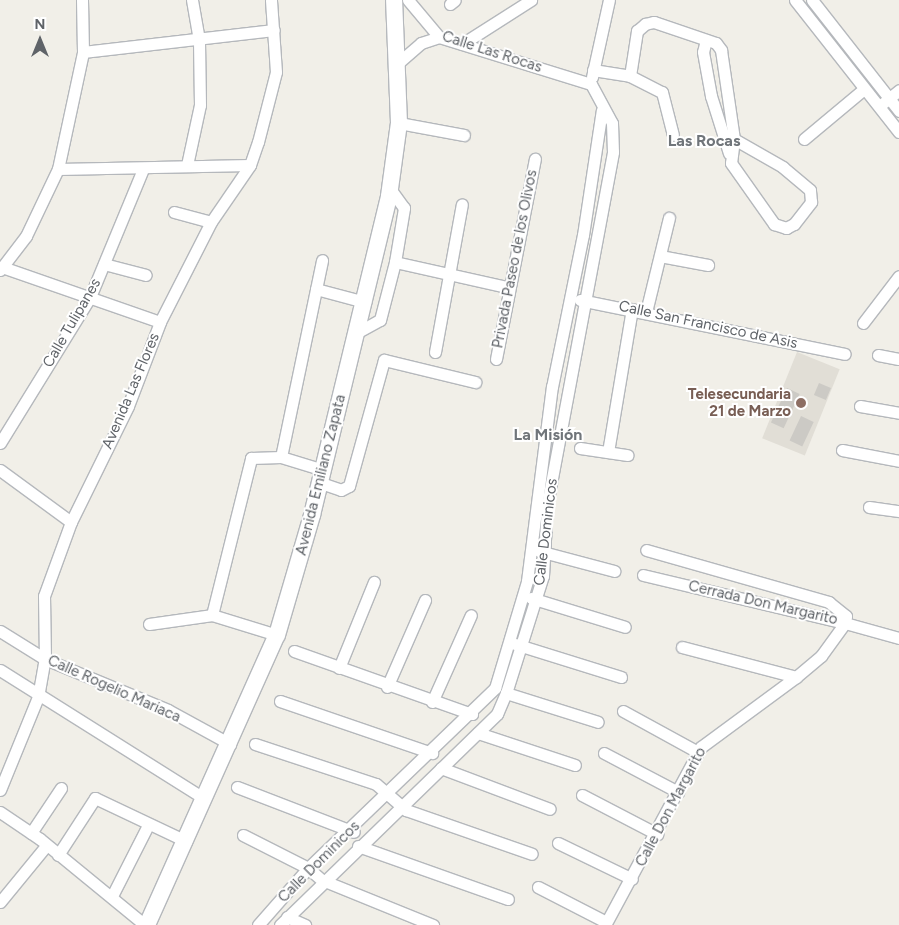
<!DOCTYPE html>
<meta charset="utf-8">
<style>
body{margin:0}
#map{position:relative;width:899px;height:925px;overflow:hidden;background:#f1efe8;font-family:Figtree,sans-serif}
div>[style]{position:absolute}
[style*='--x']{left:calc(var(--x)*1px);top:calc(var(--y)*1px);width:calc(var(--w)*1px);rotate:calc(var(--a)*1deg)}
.education>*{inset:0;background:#e1ded6;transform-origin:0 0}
.building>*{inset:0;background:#cccac5;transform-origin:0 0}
.roads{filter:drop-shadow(1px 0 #b5b8bc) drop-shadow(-1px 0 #b5b8bc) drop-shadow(0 1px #b5b8bc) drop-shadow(0 -1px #b5b8bc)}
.minor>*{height:11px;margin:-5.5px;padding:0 5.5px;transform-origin:5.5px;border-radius:5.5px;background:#fff}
.secondary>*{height:16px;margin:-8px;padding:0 8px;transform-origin:8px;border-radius:8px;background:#fff}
.dots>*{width:14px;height:14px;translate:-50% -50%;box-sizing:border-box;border:2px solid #fff;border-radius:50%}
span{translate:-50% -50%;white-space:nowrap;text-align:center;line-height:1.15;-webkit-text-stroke:4px #fff;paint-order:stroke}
.street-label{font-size:15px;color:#5f6368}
.education-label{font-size:15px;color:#785e54;font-weight:700}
.right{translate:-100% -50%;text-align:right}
.neighbourhood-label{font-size:16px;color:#70757a;font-weight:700}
.north{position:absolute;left:15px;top:15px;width:50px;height:50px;-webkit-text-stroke:4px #fff;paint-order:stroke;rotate:0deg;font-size:14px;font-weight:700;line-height:20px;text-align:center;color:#5f6368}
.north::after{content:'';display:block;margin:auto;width:18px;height:22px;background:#5f6368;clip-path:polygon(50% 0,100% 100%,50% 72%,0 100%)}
</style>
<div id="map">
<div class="education">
<i style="left:797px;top:352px;width:46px;height:93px;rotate:22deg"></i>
</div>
<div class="building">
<i style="left:819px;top:383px;width:13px;height:13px;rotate:23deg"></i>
<i style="left:787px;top:388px;width:14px;height:38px;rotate:25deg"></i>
<i style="left:801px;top:416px;width:14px;height:27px;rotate:25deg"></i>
</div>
<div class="roads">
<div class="minor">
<i style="--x:408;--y:0;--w:48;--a:50"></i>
<i style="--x:439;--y:37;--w:159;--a:17.2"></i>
<i style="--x:795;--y:0;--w:168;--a:51.8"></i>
<i style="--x:812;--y:0;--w:141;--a:51.9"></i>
<i style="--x:450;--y:4;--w:6;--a:-39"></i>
<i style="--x:706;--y:40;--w:12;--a:104"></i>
<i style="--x:703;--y:52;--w:45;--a:79.7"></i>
<i style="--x:711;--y:96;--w:60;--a:72.5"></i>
<i style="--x:462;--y:44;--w:82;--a:-32.5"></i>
<i style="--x:83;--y:52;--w:192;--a:-6.6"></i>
<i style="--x:398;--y:63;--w:30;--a:-41"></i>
<i style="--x:421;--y:43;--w:19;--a:-18"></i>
<i style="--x:593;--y:70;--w:37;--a:9"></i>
<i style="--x:630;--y:76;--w:36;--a:27"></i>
<i style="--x:662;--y:92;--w:44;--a:75.7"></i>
<i style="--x:630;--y:76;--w:46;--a:-81.2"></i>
<i style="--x:637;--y:31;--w:11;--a:-41"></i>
<i style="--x:645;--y:24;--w:9;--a:-13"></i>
<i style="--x:654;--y:22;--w:65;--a:18.7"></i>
<i style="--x:716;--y:43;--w:9;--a:54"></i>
<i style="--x:721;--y:50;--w:90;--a:81.7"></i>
<i style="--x:734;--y:139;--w:24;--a:97"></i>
<i style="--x:731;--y:163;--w:75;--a:54.8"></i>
<i style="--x:774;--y:224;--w:13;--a:18"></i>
<i style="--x:786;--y:228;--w:9;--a:-27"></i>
<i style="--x:794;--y:224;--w:28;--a:-52"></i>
<i style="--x:811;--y:202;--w:12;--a:-95"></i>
<i style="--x:810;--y:190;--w:35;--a:-140"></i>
<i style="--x:783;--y:167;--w:56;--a:-150.3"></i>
<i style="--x:592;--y:77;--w:79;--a:-77.6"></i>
<i style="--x:882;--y:104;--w:22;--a:-39"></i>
<i style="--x:399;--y:123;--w:66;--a:10.5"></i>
<i style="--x:804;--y:139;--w:78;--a:-39.8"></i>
<i style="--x:187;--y:165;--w:61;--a:-77.8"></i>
<i style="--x:200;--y:105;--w:65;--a:-90.9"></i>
<i style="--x:199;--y:40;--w:41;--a:-99.9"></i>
<i style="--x:58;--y:169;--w:192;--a:-1.2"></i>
<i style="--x:174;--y:212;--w:38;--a:15"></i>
<i style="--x:660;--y:256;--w:49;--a:10.6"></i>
<i style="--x:395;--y:262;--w:115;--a:12.6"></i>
<i style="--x:104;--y:264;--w:43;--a:14.7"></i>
<i style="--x:2;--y:267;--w:167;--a:19.2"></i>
<i style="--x:0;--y:270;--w:43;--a:-52.6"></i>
<i style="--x:26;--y:236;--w:74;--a:-64.5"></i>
<i style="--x:58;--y:169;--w:120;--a:-77.9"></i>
<i style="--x:83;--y:52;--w:52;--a:-91.1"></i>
<i style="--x:316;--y:289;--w:51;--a:14.9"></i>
<i style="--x:580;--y:300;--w:270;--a:11.5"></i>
<i style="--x:646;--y:312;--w:97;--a:-76.3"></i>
<i style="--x:863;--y:323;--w:59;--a:-52.5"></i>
<i style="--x:358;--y:332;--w:25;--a:-29"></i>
<i style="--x:380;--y:320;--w:60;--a:-75.5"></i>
<i style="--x:395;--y:262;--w:55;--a:-80.5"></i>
<i style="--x:404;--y:208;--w:24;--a:-126"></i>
<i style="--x:435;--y:352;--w:150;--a:-79.7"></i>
<i style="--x:878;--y:355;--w:21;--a:11"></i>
<i style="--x:496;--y:359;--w:204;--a:-79"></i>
<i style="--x:860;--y:406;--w:40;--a:10"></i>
<i style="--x:0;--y:443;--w:172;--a:-58.3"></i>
<i style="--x:90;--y:297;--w:139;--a:-67.5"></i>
<i style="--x:580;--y:448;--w:48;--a:8.5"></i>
<i style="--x:842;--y:450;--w:58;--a:10.9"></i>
<i style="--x:608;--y:452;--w:145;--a:-80.5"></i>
<i style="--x:281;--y:457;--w:201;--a:-78.2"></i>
<i style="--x:0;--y:470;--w:88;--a:36.2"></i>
<i style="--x:318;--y:482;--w:24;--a:19"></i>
<i style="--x:341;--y:490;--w:9;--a:-27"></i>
<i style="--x:349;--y:486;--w:131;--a:-74.5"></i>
<i style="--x:384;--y:360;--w:94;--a:13.6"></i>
<i style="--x:869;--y:507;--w:30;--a:8"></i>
<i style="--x:539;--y:551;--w:78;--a:14.9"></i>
<i style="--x:643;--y:575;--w:208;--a:13.4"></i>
<i style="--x:845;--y:623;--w:7;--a:-82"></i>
<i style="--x:846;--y:616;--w:22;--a:-141"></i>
<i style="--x:829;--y:602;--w:190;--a:-164.1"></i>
<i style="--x:531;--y:598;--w:98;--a:17.1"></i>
<i style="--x:212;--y:615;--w:162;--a:-76"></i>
<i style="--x:251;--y:458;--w:30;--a:-2"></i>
<i style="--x:281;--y:457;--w:41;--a:17.1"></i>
<i style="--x:149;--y:624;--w:64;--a:-8.1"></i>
<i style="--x:212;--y:615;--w:68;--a:17.1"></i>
<i style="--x:0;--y:631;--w:53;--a:31.9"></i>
<i style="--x:45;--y:659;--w:133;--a:22.5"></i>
<i style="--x:168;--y:710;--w:71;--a:28.7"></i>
<i style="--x:515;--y:644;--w:111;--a:17.3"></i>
<i style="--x:682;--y:647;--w:118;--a:14.7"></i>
<i style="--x:294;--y:651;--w:189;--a:19.5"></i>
<i style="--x:339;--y:668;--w:93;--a:-67.9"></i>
<i style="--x:0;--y:670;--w:242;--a:32.2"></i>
<i style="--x:387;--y:687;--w:95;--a:-66.4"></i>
<i style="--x:506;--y:693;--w:96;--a:17.5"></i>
<i style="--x:280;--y:701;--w:161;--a:18.9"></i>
<i style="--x:432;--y:702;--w:95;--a:-65.9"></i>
<i style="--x:623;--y:711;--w:85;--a:28.7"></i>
<i style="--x:478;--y:733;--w:102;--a:18.3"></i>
<i style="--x:255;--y:744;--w:127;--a:18.3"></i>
<i style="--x:376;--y:784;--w:40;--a:41"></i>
<i style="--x:406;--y:810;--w:133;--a:19.2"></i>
<i style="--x:604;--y:753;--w:84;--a:27.8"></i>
<i style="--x:441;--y:768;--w:116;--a:20.6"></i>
<i style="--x:237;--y:787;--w:125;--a:21"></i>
<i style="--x:0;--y:790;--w:100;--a:-67.8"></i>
<i style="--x:38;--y:697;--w:39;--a:-80"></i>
<i style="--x:45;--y:659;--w:63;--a:-90.9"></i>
<i style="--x:44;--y:596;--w:79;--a:-70"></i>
<i style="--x:71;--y:522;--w:129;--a:-63.8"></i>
<i style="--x:128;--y:406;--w:90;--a:-69.1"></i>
<i style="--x:160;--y:322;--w:112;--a:-63"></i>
<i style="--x:211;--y:222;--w:69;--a:-55.6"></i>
<i style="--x:250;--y:165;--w:24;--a:-71"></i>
<i style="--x:258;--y:142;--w:72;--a:-75.6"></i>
<i style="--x:276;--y:72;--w:72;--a:-94"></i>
<i style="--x:582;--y:795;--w:85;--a:27.5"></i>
<i style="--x:0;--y:812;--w:48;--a:34"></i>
<i style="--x:40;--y:839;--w:136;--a:39.3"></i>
<i style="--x:31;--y:833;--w:54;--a:-56.3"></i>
<i style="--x:243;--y:835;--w:73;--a:26.9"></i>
<i style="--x:308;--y:868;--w:18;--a:41"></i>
<i style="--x:322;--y:880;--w:120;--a:22.1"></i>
<i style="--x:558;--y:843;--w:82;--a:25.9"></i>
<i style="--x:358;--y:846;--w:159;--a:19.5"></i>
<i style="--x:58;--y:855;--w:68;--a:-57"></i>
<i style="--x:95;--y:798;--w:101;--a:25.3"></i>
<i style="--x:538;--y:887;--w:76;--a:27.2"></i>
<i style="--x:112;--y:896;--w:80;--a:-63.1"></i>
<i style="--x:0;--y:902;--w:72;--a:-50.6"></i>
<i style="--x:287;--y:917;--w:20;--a:24"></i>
<i style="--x:258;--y:925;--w:76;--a:-48.7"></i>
<i style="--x:308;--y:868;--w:260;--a:-43.9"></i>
<i style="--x:495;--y:688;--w:112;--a:-73.3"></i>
<i style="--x:527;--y:581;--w:196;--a:-82.7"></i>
<i style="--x:552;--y:387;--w:155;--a:-78.5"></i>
<i style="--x:583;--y:235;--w:126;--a:-81.4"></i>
<i style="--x:280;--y:925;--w:303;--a:-44.2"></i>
<i style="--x:497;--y:714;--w:23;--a:-67"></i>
<i style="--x:506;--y:693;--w:123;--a:-72.5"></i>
<i style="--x:543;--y:576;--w:71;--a:-86.8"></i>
<i style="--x:547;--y:505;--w:359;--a:-79.4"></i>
<i style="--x:613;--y:152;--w:29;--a:-92"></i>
<i style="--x:612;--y:123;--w:44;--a:-118.3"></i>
<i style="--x:605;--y:925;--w:202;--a:-61.7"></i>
<i style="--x:701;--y:747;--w:118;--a:-36.4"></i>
<i style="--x:796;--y:677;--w:33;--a:-40"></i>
<i style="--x:821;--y:656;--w:41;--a:-54"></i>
<i style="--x:845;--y:623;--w:56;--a:15.5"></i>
</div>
<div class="secondary">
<i style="--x:147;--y:925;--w:318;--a:-65.9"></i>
<i style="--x:277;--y:635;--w:125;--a:-73.7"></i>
<i style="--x:312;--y:515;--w:328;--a:-76.4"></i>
<i style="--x:389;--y:196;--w:74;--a:-82.2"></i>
<i style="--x:399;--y:123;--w:123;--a:-92.3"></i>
</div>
</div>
<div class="dots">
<i style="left:801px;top:403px;background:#8d6e63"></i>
</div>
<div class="street-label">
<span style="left:492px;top:52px;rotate:18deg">Calle Las Rocas</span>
<span style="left:515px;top:259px;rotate:-79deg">Privada Paseo de los Olivos</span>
<span style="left:72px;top:323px;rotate:-60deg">Calle Tulipanes</span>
<span style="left:708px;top:325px;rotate:12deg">Calle San Francisco de Asis</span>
<span style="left:131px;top:391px;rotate:-67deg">Avenida Las Flores</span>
<span style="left:321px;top:475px;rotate:-76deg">Avenida Emiliano Zapata</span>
<span style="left:546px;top:532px;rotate:-83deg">Calle Dominicos</span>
<span style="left:763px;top:603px;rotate:13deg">Cerrada Don Margarito</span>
<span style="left:114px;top:689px;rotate:24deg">Calle Rogelio Mariaca</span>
<span style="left:671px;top:807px;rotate:-62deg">Calle Don Margarito</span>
<span style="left:319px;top:862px;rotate:-45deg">Calle Dominicos</span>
</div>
<div class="education-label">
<span class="right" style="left:791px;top:403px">Telesecundaria<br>21 de Marzo</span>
</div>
<div class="neighbourhood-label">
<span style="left:704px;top:141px">Las Rocas</span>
<span style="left:548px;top:435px">La Misión</span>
</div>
<div class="north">N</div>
</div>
